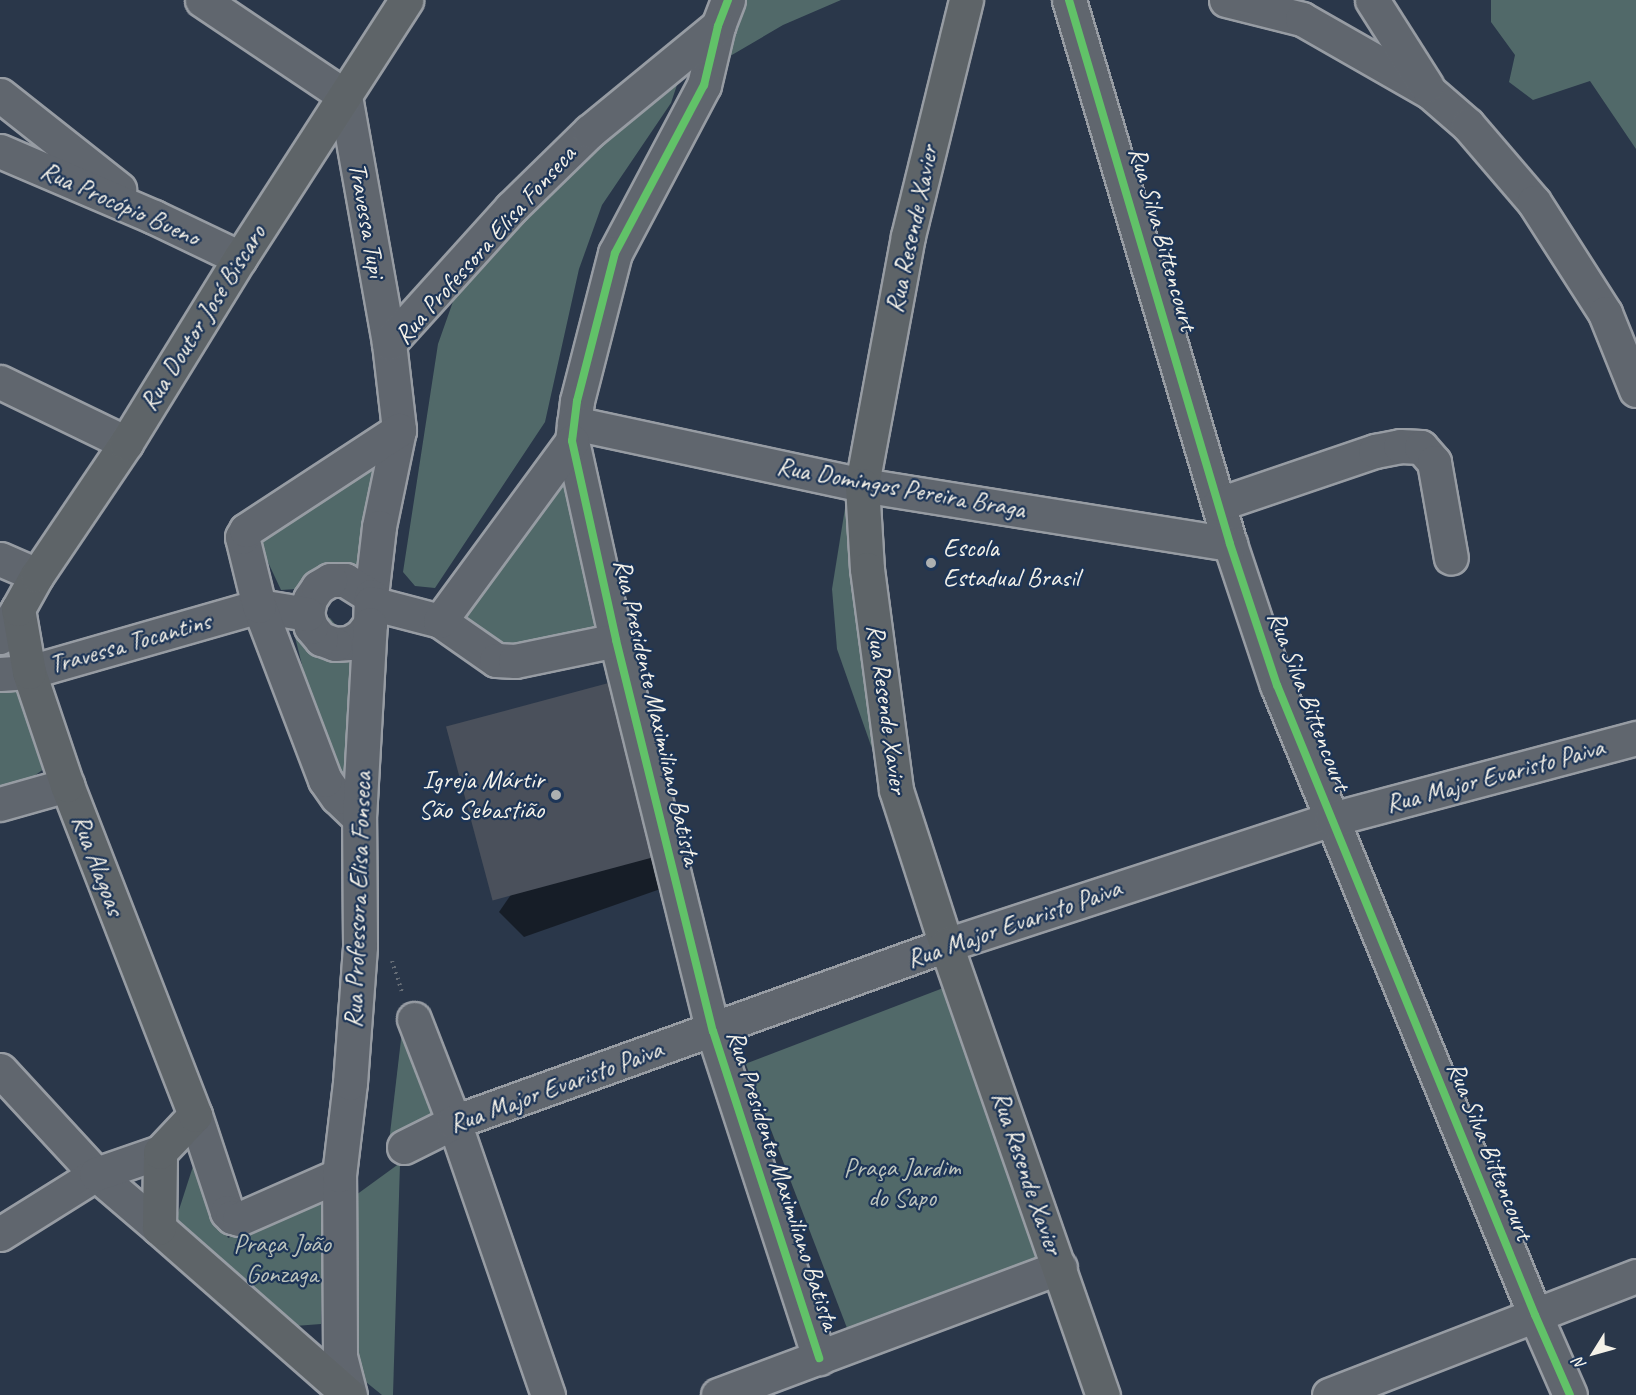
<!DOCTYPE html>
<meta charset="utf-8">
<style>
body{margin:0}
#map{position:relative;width:1636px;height:1395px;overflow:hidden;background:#2a374a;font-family:Caveat,sans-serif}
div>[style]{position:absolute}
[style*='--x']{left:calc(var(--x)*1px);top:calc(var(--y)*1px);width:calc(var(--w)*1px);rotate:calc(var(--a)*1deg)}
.green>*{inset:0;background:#516969;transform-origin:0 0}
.shadow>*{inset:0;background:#0007}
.building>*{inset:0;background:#4a505b;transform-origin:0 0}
.path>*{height:4px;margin-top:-2px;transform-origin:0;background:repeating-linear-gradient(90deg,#666d76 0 1.5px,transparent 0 6px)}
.roads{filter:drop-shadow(2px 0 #979ca3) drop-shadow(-2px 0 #979ca3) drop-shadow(0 2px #979ca3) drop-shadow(0 -2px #979ca3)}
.minor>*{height:33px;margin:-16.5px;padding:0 16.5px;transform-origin:16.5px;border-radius:16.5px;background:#60666e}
.major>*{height:33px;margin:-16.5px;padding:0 16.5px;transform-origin:16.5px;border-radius:16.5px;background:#5e6468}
.cycleway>*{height:8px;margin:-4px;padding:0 4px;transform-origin:4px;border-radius:4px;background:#61c268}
.dots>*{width:16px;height:16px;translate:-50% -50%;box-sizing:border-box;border:3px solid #1d3557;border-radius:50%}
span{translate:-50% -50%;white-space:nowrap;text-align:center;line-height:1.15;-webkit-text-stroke:4.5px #1d3557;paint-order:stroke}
.street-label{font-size:26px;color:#f4f1e8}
.poi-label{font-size:26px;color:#f4f1e8}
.left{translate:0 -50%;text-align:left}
.right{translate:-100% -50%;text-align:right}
.park-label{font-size:26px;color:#bdc4bd}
.north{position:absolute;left:1564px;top:1323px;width:60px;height:60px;-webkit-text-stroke:4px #1d3557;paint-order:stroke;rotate:233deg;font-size:16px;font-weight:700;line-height:24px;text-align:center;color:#f4f1e8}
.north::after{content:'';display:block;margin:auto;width:21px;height:27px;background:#f4f1e8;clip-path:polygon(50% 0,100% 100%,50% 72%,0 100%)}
</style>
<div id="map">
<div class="green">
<i style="clip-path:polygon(736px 0,841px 0,783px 25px,725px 59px)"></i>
<i style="clip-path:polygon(1491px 0,1636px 0,1636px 149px,1590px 81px,1533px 100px,1509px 82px,1515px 55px,1491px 22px)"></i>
<i style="clip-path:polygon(684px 64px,671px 103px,602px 205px,579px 269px,545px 422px,435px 588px,415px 586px,403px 572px,438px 344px,456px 293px,529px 204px)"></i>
<i style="clip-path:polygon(400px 448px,365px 559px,329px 587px,281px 590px,253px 530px)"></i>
<i style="clip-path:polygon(568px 458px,608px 636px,513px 654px,451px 617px)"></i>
<i style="clip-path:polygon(847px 496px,894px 811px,837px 649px,832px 589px)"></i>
<i style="clip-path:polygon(286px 601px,330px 618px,349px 641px,387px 644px,366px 807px,338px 783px,309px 693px)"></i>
<i style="clip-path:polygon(19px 686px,48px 766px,23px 784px,0 792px,0 692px)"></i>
<i style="left:951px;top:985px;width:288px;height:220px;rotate:69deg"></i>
<i style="clip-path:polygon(404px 1014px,447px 1123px,389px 1142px)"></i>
<i style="clip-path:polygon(196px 1157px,228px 1238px,324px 1196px,321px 1324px,295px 1326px,176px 1219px)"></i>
<i style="clip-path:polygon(400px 1163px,393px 1395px,382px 1395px,361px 1378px,352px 1361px,356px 1195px)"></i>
</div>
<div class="shadow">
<i style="clip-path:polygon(640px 708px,686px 880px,524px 937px,499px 912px)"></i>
</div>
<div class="building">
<i style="left:616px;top:681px;width:180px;height:176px;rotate:75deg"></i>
</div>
<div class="path">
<i style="--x:392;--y:961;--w:32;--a:72"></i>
</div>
<div class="roads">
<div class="minor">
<i style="--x:202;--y:0;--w:172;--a:33.9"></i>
<i style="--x:345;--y:96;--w:251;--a:79.9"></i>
<i style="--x:389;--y:343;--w:88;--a:83.4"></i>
<i style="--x:399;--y:430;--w:99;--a:101.7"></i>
<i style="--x:379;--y:527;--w:69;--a:96.6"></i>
<i style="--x:728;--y:0;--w:28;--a:111"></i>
<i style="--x:718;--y:26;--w:61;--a:103.3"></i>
<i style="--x:704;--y:85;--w:190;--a:117.9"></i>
<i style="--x:615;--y:253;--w:153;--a:104.4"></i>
<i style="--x:577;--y:401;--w:40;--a:97.1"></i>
<i style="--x:572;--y:441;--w:204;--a:77.5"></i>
<i style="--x:616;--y:640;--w:403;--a:76.1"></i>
<i style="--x:713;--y:1031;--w:344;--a:72"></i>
<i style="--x:1069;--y:0;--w:567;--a:73.51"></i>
<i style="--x:1230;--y:544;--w:149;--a:71.6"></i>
<i style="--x:1277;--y:685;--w:681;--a:67.73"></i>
<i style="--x:1535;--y:1315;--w:87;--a:66.4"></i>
<i style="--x:1226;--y:0;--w:78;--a:14"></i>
<i style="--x:1302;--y:19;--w:147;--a:29.7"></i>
<i style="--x:1430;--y:92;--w:50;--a:41"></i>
<i style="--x:1468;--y:125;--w:101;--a:49.4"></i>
<i style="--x:1534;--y:202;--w:132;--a:57.4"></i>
<i style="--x:1605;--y:313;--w:83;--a:68.1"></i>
<i style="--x:1372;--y:0;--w:101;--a:57.6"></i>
<i style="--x:0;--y:95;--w:152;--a:38.3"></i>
<i style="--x:0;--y:151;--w:168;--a:23.2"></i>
<i style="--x:154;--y:217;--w:95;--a:25.5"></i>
<i style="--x:389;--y:343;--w:182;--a:-47.9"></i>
<i style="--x:511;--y:208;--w:110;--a:-44.3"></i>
<i style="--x:590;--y:131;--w:166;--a:-39.4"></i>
<i style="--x:0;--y:382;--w:140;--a:25.8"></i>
<i style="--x:574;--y:423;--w:295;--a:12.1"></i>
<i style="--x:862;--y:485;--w:373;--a:9.1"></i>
<i style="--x:1219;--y:504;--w:165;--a:-18.8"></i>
<i style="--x:1375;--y:451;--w:25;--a:-11"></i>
<i style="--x:1400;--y:446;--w:21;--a:3"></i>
<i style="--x:1421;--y:447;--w:20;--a:49"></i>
<i style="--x:1434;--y:462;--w:97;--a:80"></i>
<i style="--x:0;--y:559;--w:40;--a:23.4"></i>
<i style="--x:330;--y:580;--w:15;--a:0"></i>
<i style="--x:345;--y:580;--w:31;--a:32"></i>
<i style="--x:371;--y:596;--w:28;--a:92"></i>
<i style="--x:370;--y:624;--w:15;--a:127"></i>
<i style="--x:361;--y:636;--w:14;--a:150"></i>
<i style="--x:349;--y:643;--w:14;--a:176"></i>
<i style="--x:335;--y:644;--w:15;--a:-160"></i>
<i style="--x:321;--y:639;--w:16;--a:-130"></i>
<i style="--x:311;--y:627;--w:14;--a:-107"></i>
<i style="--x:307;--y:614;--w:15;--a:-79"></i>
<i style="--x:310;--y:599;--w:14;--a:-56"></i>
<i style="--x:318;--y:587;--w:14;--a:-30"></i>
<i style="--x:371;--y:603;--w:71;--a:14.6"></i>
<i style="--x:440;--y:621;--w:68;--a:34.9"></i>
<i style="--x:496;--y:660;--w:19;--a:3"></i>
<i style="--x:515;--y:661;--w:103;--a:-11.7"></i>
<i style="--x:440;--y:621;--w:223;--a:-53.7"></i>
<i style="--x:0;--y:637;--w:33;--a:-57"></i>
<i style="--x:0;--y:674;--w:29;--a:-4"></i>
<i style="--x:29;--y:672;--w:239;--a:-16"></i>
<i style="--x:259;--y:606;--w:49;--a:9.5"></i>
<i style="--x:0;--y:804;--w:70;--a:-15.8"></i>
<i style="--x:359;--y:818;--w:30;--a:-136"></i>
<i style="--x:337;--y:797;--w:21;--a:-125"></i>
<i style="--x:325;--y:780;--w:186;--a:-110.8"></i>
<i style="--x:259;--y:606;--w:71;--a:-103.8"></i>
<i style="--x:242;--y:537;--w:8;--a:-60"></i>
<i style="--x:246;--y:530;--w:183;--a:-33.2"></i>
<i style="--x:414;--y:1019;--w:110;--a:68.8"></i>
<i style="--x:454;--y:1122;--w:289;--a:71"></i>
<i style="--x:0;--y:1070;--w:142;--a:47.3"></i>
<i style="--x:96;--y:1174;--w:83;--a:40.6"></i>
<i style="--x:195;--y:1115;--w:102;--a:71.7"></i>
<i style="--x:227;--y:1212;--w:7;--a:45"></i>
<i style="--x:232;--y:1217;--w:7;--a:16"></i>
<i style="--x:239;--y:1219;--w:109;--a:-23.7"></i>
<i style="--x:404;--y:1147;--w:56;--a:-26.6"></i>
<i style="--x:454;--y:1122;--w:523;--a:-19.79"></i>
<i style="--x:946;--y:945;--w:406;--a:-18.1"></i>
<i style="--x:1332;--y:819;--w:315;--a:-14.9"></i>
<i style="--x:0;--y:1234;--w:113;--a:-32"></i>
<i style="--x:96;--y:1174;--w:68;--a:-19"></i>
<i style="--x:350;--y:1395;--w:40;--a:-104.4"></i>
<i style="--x:340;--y:1356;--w:181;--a:-90.3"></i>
<i style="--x:339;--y:1175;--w:93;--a:-83.2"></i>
<i style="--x:350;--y:1083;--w:137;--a:-85.8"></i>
<i style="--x:360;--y:946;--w:128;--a:-90.4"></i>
<i style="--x:359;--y:818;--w:194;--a:-86.8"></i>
<i style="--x:718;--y:1395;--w:365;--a:-20.5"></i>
<i style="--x:1329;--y:1395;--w:329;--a:-21.2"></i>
</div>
<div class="major">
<i style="--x:966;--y:0;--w:243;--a:103.8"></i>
<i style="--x:908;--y:236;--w:253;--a:100.5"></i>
<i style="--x:862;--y:485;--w:84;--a:86.6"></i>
<i style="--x:867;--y:569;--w:223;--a:82.5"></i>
<i style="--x:896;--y:790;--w:163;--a:72.1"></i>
<i style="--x:946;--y:945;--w:477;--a:70.8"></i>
<i style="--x:349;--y:1395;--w:253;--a:-138.7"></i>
<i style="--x:159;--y:1228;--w:76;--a:-89.2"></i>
<i style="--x:160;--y:1152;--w:51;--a:-46.6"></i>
<i style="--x:195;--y:1115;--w:354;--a:-111.2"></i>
<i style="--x:67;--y:785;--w:119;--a:-108.6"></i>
<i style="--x:29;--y:672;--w:64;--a:-99.9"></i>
<i style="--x:18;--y:609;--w:39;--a:-61"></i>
<i style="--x:37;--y:575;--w:159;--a:-56"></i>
<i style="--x:126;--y:443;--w:217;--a:-58.4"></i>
<i style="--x:240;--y:258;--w:307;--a:-57.2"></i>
</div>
</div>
<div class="cycleway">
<i style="--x:728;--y:0;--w:28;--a:111"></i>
<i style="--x:718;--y:26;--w:61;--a:103.3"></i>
<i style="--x:704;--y:85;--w:190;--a:117.9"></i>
<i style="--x:615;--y:253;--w:153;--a:104.4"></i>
<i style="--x:577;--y:401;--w:40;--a:97.1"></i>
<i style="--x:572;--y:441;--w:204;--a:77.5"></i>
<i style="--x:616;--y:640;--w:403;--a:76.1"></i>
<i style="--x:713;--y:1031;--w:344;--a:72"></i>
<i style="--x:1069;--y:0;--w:567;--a:73.51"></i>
<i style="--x:1230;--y:544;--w:149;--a:71.6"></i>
<i style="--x:1277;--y:685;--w:681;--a:67.73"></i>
<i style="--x:1535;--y:1315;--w:87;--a:66.4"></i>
</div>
<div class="dots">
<i style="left:931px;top:563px;background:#adb0b1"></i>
<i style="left:556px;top:795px;background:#adb0b1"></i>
</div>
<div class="street-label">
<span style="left:120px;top:204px;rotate:24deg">Rua Procópio Bueno</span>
<span style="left:367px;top:220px;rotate:80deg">Travessa Tupi</span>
<span style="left:912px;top:229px;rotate:-78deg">Rua Resende Xavier</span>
<span style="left:1163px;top:239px;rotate:74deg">Rua Silva Bittencourt</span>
<span style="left:485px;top:245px;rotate:-48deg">Rua Professora Elisa Fonseca</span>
<span style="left:203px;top:318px;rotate:-58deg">Rua Doutor José Biscaro</span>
<span style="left:901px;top:488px;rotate:10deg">Rua Domingos Pereira Braga</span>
<span style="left:130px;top:643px;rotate:-16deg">Travessa Tocantins</span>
<span style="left:1309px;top:701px;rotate:69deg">Rua Silva Bittencourt</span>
<span style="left:887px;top:709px;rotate:82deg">Rua Resende Xavier</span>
<span style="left:657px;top:712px;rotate:77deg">Rua Presidente Maximiliano Batista</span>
<span style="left:1495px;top:776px;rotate:-15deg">Rua Major Evaristo Paiva</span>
<span style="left:98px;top:865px;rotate:69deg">Rua Alagoas</span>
<span style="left:358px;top:900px;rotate:-88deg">Rua Professora Elisa Fonseca</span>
<span style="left:1014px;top:924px;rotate:-19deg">Rua Major Evaristo Paiva</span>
<span style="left:556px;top:1087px;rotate:-20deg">Rua Major Evaristo Paiva</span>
<span style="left:1490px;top:1151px;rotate:68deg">Rua Silva Bittencourt</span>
<span style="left:1027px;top:1173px;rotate:71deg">Rua Resende Xavier</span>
<span style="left:783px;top:1180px;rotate:72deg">Rua Presidente Maximiliano Batista</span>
</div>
<div class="poi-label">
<span class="left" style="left:943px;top:563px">Escola<br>Estadual Brasil</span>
<span class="right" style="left:544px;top:795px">Igreja Mártir<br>São Sebastião</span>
</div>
<div class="park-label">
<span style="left:902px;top:1183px">Praça Jardim<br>do Sapo</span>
<span style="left:282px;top:1259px">Praça João<br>Gonzaga</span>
</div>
<div class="north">N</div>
</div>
